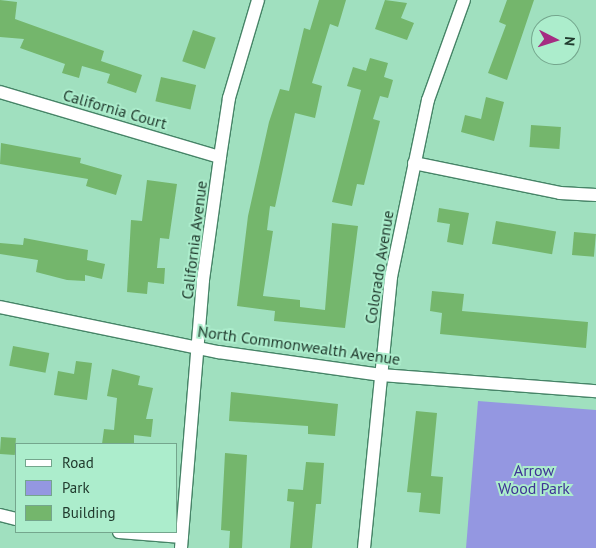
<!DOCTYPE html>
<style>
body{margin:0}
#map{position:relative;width:596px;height:548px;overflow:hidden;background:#a0e0bf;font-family:"PT Sans",sans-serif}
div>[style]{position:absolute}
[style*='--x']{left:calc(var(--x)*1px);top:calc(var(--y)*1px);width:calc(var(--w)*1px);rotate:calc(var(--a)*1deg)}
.green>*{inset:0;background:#9497e1}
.building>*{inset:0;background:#74b66c;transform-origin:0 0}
.roads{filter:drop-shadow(1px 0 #468467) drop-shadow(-1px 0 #468467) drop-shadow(0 1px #468467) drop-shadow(0 -1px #468467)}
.street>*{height:12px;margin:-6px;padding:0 6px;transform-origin:6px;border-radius:6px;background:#fff}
span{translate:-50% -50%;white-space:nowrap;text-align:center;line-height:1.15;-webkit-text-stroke:4px #acedcc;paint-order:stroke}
.street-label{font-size:16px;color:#213b2e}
.park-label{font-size:16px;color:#3e3395}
.legend{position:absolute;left:15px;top:443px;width:162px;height:90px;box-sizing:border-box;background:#acedcc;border:1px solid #74a68d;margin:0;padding:6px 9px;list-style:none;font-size:15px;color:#213b2e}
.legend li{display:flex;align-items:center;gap:10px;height:25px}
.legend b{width:25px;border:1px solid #74a68d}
.north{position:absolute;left:531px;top:15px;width:50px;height:50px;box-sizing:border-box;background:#acedcc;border:1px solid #74a68d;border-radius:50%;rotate:95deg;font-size:14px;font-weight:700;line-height:20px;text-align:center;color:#213b2e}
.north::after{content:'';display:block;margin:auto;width:18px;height:22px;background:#a52c82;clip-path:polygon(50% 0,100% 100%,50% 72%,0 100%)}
</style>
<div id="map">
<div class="green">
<i style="clip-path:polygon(478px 401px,596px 410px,596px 548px,466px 548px)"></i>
</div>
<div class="building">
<i style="clip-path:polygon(0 0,17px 2px,15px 19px,104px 51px,101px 61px,142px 75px,136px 93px,107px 83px,110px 74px,82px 66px,79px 78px,62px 73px,65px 64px,20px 48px,24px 39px,0 37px)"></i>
<i style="clip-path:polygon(319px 0,346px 0,338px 27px,330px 24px,312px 83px,322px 86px,315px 118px,295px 113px,275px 207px,270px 206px,267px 230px,273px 231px,263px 296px,300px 300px,300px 307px,325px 310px,332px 223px,358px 226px,345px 328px,274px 321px,275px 311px,237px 306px,248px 216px,269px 122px,280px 89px,289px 91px,304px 28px,310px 30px)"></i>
<i style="clip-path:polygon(385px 0,407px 3px,401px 18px,414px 23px,407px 40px,375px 29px)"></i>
<i style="clip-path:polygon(507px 0,534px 0,507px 80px,488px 73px,506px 25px,499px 22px)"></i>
<i style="left:193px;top:30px;width:24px;height:33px;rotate:19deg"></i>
<i style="clip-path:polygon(370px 58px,388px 63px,384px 77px,393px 80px,388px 98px,380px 96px,373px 119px,380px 121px,364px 185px,357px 184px,352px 206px,332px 202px,361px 90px,347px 86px,353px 67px,366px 71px)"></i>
<i style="left:161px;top:77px;width:36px;height:25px;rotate:13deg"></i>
<i style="clip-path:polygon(486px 97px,504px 102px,494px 141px,461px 132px,465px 115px,481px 119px)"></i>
<i style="left:531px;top:125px;width:30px;height:22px;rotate:4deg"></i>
<i style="clip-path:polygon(1px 143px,81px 158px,80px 163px,122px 175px,116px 195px,86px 186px,88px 179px,0 164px)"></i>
<i style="clip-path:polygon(147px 180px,177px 184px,169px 239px,160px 238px,157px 268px,165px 268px,164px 284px,148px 282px,147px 294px,127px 292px,131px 220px,142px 221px)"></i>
<i style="clip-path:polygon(439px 208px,469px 213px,463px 245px,447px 242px,450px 224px,437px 222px)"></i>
<i style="left:496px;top:221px;width:61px;height:23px;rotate:10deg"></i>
<i style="left:574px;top:232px;width:22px;height:23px;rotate:5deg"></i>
<i style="clip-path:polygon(24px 238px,88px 250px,87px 260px,105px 264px,102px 279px,85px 275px,85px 281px,67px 280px,36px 272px,38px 260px,0 254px,0 243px,23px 245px)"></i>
<i style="clip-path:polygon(432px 291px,464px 294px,462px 311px,588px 322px,586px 348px,440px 334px,442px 313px,430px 311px)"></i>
<i style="left:13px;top:346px;width:37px;height:20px;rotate:11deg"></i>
<i style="clip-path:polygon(76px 361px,92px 363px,87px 400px,54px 395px,58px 371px,74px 374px)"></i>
<i style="clip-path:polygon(112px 369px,140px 376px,138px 385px,153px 388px,146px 419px,153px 419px,151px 437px,134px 435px,134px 444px,102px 444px,104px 429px,114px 430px,117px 398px,107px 396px)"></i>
<i style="clip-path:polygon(231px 392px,338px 404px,335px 436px,308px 434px,308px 426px,229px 421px)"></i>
<i style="clip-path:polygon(416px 411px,437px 413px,431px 476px,443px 477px,440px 514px,419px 512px,421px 493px,407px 492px)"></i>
<i style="left:1px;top:437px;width:15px;height:17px;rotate:4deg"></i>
<i style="clip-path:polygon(225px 453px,247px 455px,242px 548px,229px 548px,230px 531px,221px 530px)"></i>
<i style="clip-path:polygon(306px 462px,324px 463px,321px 504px,316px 504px,312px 548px,290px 548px,294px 502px,287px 501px,288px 489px,303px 490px)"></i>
</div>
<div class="roads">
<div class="street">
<i style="--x:0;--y:92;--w:229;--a:16.5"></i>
<i style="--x:414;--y:163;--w:149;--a:11.6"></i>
<i style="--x:560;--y:193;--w:36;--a:3"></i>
<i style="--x:0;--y:307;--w:223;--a:11.7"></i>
<i style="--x:218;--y:352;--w:165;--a:8"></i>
<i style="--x:381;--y:375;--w:216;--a:4.3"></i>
<i style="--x:0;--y:515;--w:16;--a:14"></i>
<i style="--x:119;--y:532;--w:63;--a:4.5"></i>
<i style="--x:181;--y:548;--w:269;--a:-85.3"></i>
<i style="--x:203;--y:280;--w:124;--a:-82.1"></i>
<i style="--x:220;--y:157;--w:60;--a:-81.3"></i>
<i style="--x:229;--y:98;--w:102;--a:-73.5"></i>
<i style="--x:364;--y:548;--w:272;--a:-84.3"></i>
<i style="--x:391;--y:277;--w:181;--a:-78.2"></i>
<i style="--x:428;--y:100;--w:106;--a:-70.2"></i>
</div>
</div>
<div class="street-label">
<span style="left:115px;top:109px;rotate:16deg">California Court</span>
<span style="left:194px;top:240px;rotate:-83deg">California Avenue</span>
<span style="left:379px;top:267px;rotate:-81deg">Colorado Avenue</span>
<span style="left:299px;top:345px;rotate:8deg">North Commonwealth Avenue</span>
</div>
<div class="park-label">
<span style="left:534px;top:479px">Arrow<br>Wood Park</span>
</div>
<ul class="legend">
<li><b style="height:6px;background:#fff"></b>Road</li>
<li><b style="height:14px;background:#9497e1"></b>Park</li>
<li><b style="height:14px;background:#74b66c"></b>Building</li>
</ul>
<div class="north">N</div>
</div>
